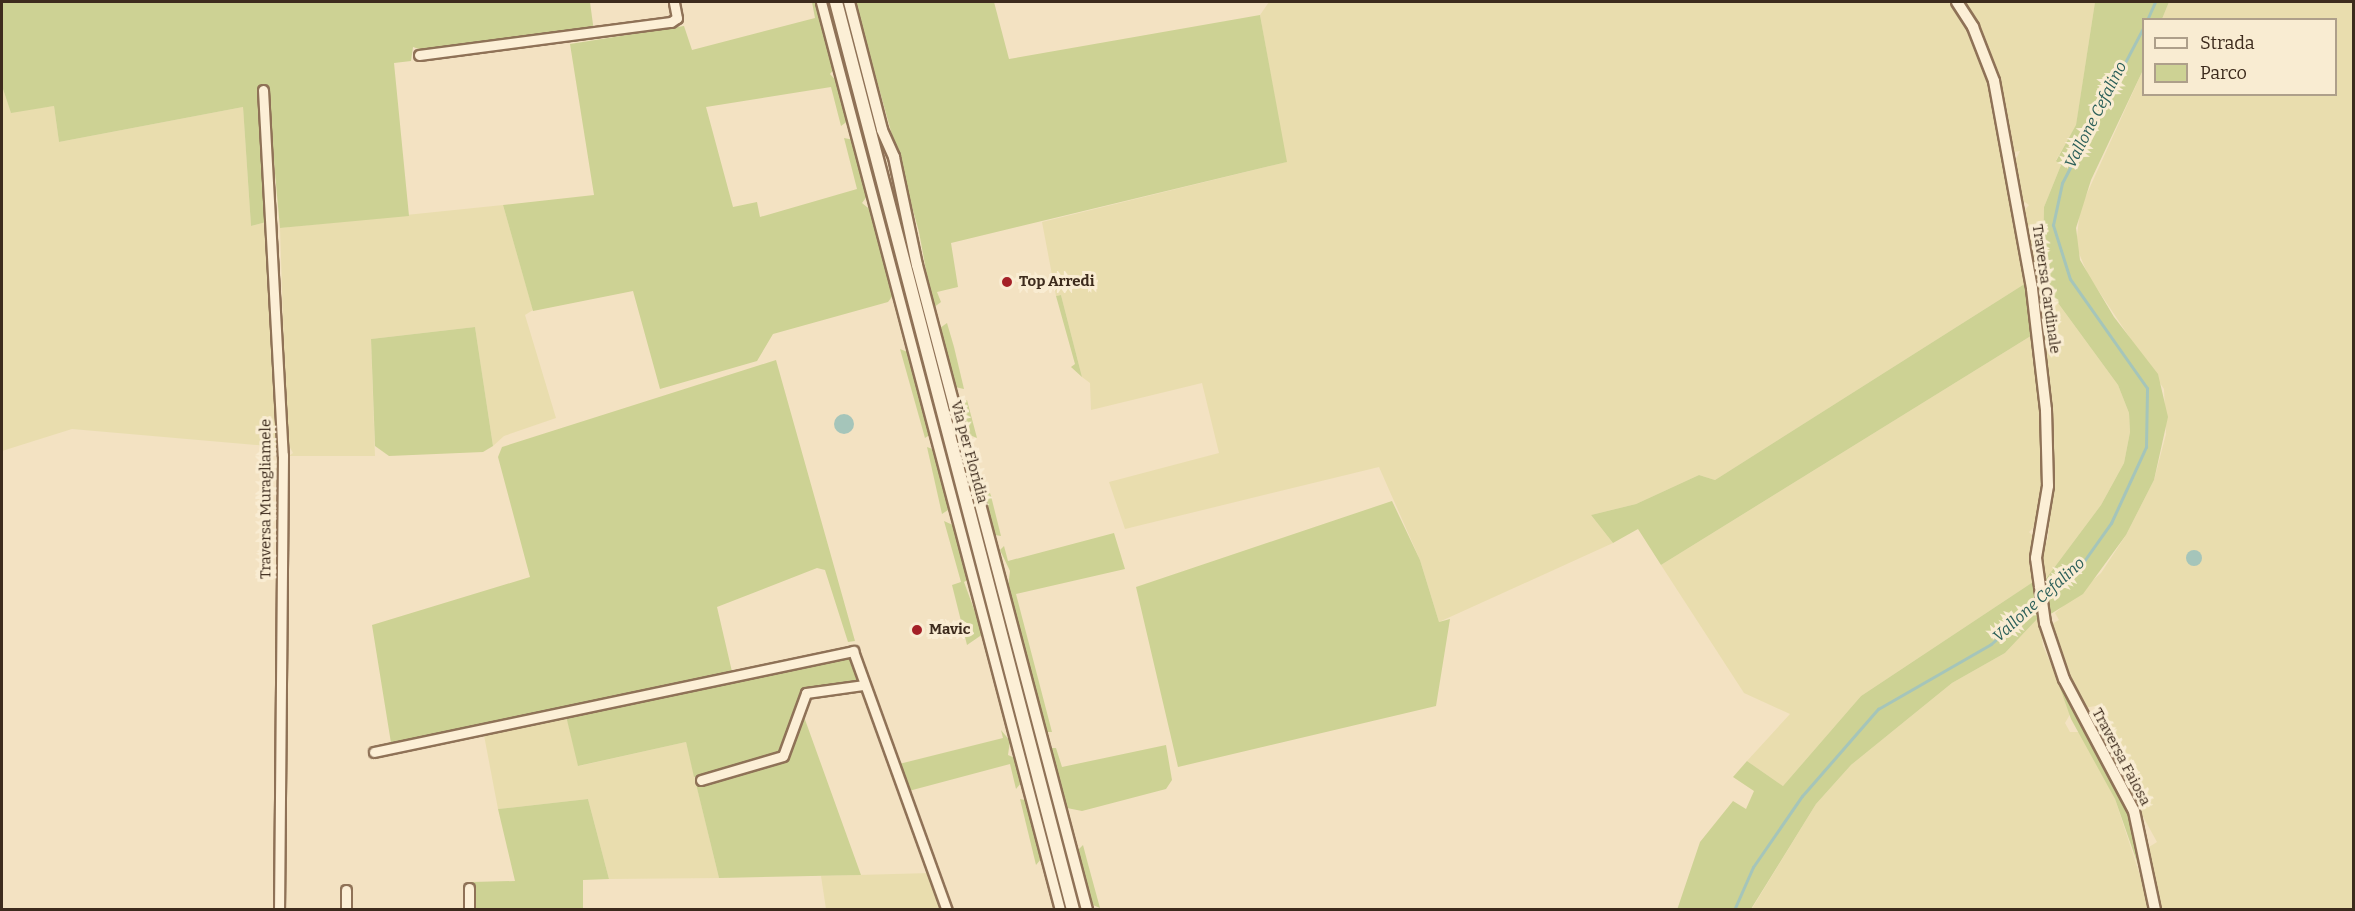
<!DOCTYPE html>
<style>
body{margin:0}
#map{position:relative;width:2355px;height:911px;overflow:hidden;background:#f3e2c2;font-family:Bitter,serif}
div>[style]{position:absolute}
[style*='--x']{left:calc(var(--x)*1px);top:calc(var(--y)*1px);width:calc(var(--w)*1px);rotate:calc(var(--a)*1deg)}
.farmland>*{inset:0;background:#e9ddae}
.green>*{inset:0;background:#cdd294}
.water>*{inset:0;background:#a5c5ba}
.round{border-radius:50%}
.stream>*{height:3px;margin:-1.5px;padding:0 1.5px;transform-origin:1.5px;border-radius:1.5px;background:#a5c5ba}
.roads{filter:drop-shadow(2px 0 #8f7257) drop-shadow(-2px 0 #8f7257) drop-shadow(0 2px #8f7257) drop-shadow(0 -2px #8f7257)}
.minor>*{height:9px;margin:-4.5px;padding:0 4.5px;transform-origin:4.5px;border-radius:4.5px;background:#fcefd6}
.tertiary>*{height:10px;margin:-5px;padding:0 5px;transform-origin:5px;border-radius:5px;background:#fcefd6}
.secondary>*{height:12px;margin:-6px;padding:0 6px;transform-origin:6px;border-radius:6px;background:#fcefd6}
.dots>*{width:16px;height:16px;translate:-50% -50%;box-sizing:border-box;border:3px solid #f9ecd2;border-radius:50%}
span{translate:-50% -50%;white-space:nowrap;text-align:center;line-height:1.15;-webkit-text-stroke:6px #f9ecd2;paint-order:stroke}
.poi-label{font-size:15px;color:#3d2b1d;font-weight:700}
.left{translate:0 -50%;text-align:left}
.street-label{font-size:15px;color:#3d2b1d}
.water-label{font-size:16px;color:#2a5e58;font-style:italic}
.frame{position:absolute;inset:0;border:3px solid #3d2b1d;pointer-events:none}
.legend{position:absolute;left:2142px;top:18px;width:195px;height:78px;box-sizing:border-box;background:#f9ecd2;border:2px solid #ae9f8a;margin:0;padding:8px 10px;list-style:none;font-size:18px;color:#3d2b1d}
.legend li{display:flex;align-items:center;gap:12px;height:30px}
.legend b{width:30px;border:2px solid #ae9f8a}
</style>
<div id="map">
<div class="farmland">
<i style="clip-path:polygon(1269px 2px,1951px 2px,1987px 67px,2026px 283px,1715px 480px,1699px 475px,1636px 504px,1591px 515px,1613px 543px,1439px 622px,1420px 560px,1379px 467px,1125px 529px,1109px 482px,1219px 453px,1202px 383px,1091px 410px,1090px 383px,1082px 377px,1061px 295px,1056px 296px,1042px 222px,1286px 162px,1260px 15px)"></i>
<i style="clip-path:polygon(1961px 2px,2095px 2px,2076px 126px,2056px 160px,2061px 165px,2044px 207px,2043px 250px,2050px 292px,2118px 385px,2129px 413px,2130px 432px,2124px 463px,2101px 505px,2042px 584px,2040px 562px,2048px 537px,2052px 486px,2023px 212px,2029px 205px,2022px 200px,2015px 161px,2020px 151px,2014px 152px,2002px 94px)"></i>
<i style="clip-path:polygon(2169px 2px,2353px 2px,2353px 909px,2160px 909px,2149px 847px,2157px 842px,2093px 726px,2104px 711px,2101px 705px,2084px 708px,2050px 625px,2059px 620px,2055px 613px,2101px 573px,2126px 535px,2154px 480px,2166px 434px,2164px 389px,2088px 275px,2076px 246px,2080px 209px,2143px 70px,2144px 94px,2336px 94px,2336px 20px,2162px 19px)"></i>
<i style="clip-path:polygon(2px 86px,11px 112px,54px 106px,59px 142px,243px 107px,251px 226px,266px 222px,270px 232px,280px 447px,72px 429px,2px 451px)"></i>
<i style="clip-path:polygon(503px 205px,533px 310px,525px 315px,556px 418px,504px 436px,493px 446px,475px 327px,371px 339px,375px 456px,289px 456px,293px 453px,287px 442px,280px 228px)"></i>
<i style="clip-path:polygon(2034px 334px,2044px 487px,2036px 525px,2029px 532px,2035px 539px,2033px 582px,1861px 696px,1783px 786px,1747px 761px,1790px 714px,1744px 693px,1661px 565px)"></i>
<i style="clip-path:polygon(2039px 617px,2043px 646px,2072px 711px,2065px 723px,2070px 732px,2082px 732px,2115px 799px,2151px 909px,1751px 910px,1816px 804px,1851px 765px,1952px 683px,2005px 653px)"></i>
<i style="clip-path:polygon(566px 716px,579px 766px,686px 742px,719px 878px,609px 879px,588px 799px,498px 809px,483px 730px)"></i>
<i style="clip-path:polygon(931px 873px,943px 909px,826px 909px,821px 876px)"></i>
</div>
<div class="green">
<i style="clip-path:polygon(2px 2px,590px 2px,594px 32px,425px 51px,413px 47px,411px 61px,394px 63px,409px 216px,280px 228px,267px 85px,260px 86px,270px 221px,251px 226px,243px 107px,59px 142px,54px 106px,11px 113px,2px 86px)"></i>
<i style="clip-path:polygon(812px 2px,817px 2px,835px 68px,830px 74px,839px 84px,849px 120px,841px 126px,831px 87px,706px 107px,733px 207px,757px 202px,760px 217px,857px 189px,844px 138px,854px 140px,868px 195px,862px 203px,873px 212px,894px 294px,888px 302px,773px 334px,757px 361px,660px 389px,633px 291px,533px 311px,503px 205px,594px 195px,570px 44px,684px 26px,692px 50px,815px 18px)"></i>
<i style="clip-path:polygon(855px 2px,994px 2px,1009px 59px,1260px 15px,1287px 162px,951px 243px,958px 287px,937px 292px,941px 302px,933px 308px,919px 232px)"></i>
<i style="clip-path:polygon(2095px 2px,2169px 2px,2162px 19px,2144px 20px,2143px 70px,2091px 180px,2076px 228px,2080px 260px,2114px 317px,2158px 374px,2168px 417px,2154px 480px,2126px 535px,2083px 594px,2049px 615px,2042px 584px,2101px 505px,2124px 463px,2130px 432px,2129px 413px,2118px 385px,2050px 292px,2043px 250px,2044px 207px,2061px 165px,2056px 161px,2076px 125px)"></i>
<i style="clip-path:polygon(2026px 283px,2034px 334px,1661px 565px,1638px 529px,1613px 543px,1591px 515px,1636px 504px,1699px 475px,1715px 480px)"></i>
<i style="clip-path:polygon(1061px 295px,1082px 377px,1071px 367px,1075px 364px,1056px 296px)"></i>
<i style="clip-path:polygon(947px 323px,954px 347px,964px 389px,955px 387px,940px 328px)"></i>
<i style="clip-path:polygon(475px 327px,493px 446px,483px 452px,389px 456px,375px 446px,371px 339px)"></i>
<i style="clip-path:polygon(900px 349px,910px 353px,931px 434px,925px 438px)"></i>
<i style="clip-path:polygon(776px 360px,855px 641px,848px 642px,825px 570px,817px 568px,717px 607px,733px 676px,391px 743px,372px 625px,530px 577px,498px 457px,502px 447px)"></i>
<i style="clip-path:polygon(967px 400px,968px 404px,977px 438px,967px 434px,960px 406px)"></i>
<i style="clip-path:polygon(927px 447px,935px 450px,951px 508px,942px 514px)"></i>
<i style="clip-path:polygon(990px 493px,991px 496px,1001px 536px,995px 535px,984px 495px)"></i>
<i style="clip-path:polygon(1392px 501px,1420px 560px,1439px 622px,1450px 619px,1436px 706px,1178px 767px,1136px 587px)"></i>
<i style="clip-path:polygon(944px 521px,955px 526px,969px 579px,964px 582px,983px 634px,967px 645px,952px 585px,961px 582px)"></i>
<i style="clip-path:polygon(1114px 533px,1125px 569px,1016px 594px,1052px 732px,1047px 732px,1008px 587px,1010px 571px,1000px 550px,1004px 546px,1008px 561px)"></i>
<i style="clip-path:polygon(2033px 582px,2039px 617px,2005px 653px,1952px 683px,1851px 765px,1816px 804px,1751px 909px,1677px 910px,1700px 842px,1733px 801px,1746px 809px,1754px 791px,1733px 777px,1747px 761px,1783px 786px,1861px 696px)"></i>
<i style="clip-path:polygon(852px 653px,861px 684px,813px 688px,787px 730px,785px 748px,772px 759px,694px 777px,686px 742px,578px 766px,566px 716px)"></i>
<i style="clip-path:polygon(2052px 665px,2129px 811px,2145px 885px,2115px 799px,2071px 719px)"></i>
<i style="clip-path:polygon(803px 714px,861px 875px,719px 878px,696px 784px,784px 761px)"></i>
<i style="clip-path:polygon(1001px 730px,1010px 741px,1008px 755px,1015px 758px,1021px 783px,1016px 789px,1010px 764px,905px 792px,895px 765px,1003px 738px)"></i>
<i style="clip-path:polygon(1166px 745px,1172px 780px,1166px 789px,1082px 811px,1067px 808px,1051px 748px,1056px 748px,1062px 767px)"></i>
<i style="clip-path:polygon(588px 799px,609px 879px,583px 880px,583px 909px,472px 910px,472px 882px,515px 881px,498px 809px)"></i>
<i style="clip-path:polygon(1020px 799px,1025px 800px,1041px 859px,1036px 865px)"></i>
<i style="clip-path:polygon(1083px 845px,1088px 864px,1100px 908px,1093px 905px,1078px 850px)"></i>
</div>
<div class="water">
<i class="round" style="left:834px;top:414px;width:20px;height:20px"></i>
<i class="round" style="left:2186px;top:550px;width:16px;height:16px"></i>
</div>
<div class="stream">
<i style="--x:2147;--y:20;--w:20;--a:-66"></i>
<i style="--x:2043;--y:597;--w:55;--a:-41.3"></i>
<i style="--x:2084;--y:561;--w:47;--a:-54.6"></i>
<i style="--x:2111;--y:523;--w:84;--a:-65.3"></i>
<i style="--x:2146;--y:447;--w:59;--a:-89"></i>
<i style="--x:2147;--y:388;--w:133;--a:-125.2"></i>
<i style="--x:2070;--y:279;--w:57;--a:-107.5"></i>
<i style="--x:2053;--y:225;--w:43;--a:-77.9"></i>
<i style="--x:2062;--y:183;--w:177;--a:-62.4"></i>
<i style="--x:1734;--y:910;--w:47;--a:-66.2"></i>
<i style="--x:1753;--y:867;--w:86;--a:-55.4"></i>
<i style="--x:1802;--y:796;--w:116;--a:-48.9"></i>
<i style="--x:1878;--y:709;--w:130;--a:-29.9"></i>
<i style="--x:1991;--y:644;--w:63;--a:-41.8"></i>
</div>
<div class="roads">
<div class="minor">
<i style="--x:821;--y:2;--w:939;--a:75.25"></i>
<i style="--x:419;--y:55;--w:254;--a:-7.5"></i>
<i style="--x:671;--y:22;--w:7;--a:-34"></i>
<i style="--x:677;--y:18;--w:16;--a:-101"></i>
<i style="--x:263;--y:90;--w:366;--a:86.9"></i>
<i style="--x:283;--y:455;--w:455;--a:90.5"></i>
<i style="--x:374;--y:752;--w:490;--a:-11.9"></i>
<i style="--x:853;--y:651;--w:276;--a:70.1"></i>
<i style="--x:701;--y:780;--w:85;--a:-16.3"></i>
<i style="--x:783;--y:756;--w:67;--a:-69.9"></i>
<i style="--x:806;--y:693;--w:59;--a:-7.9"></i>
<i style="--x:346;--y:910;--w:20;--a:-90"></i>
<i style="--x:469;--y:910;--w:22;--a:-90"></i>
</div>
<div class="tertiary">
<i style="--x:849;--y:2;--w:132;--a:75.5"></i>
<i style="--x:882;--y:130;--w:30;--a:66"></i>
<i style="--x:894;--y:157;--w:110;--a:78"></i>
<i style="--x:917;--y:265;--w:667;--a:75.23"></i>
<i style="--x:1957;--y:2;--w:30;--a:57"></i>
<i style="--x:1973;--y:27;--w:58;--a:68.7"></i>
<i style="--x:1994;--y:81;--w:211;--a:79.6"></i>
<i style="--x:2032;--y:289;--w:122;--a:83.4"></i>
<i style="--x:2046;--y:410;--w:76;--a:88.5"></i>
<i style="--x:2048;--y:486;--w:73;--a:99.5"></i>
<i style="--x:2036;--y:558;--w:66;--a:82.1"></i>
<i style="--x:2045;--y:623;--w:59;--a:71.3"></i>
<i style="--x:2064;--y:679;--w:149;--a:62.1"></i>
<i style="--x:2134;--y:811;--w:101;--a:78"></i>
</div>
<div class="secondary">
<i style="--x:836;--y:2;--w:938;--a:75.37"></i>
</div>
</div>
<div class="dots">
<i style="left:1007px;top:282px;background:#a42027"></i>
<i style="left:917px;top:630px;background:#a42027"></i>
</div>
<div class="poi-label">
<span class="left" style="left:1019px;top:282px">Top Arredi</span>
<span class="left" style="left:929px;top:630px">Mavic</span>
</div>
<div class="street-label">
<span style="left:2046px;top:289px;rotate:82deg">Traversa Cardinale</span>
<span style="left:969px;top:452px;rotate:75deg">Via per Floridia</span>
<span style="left:266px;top:499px;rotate:-90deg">Traversa Muragliamele</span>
<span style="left:2121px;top:757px;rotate:62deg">Traversa Faiosa</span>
</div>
<div class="water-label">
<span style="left:2096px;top:115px;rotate:-63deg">Vallone Cefalino</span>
<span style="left:2039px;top:600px;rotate:-42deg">Vallone Cefalino</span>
</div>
<div class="frame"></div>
<ul class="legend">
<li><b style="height:8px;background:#fcefd6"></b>Strada</li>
<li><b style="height:16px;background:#cdd294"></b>Parco</li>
</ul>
</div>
